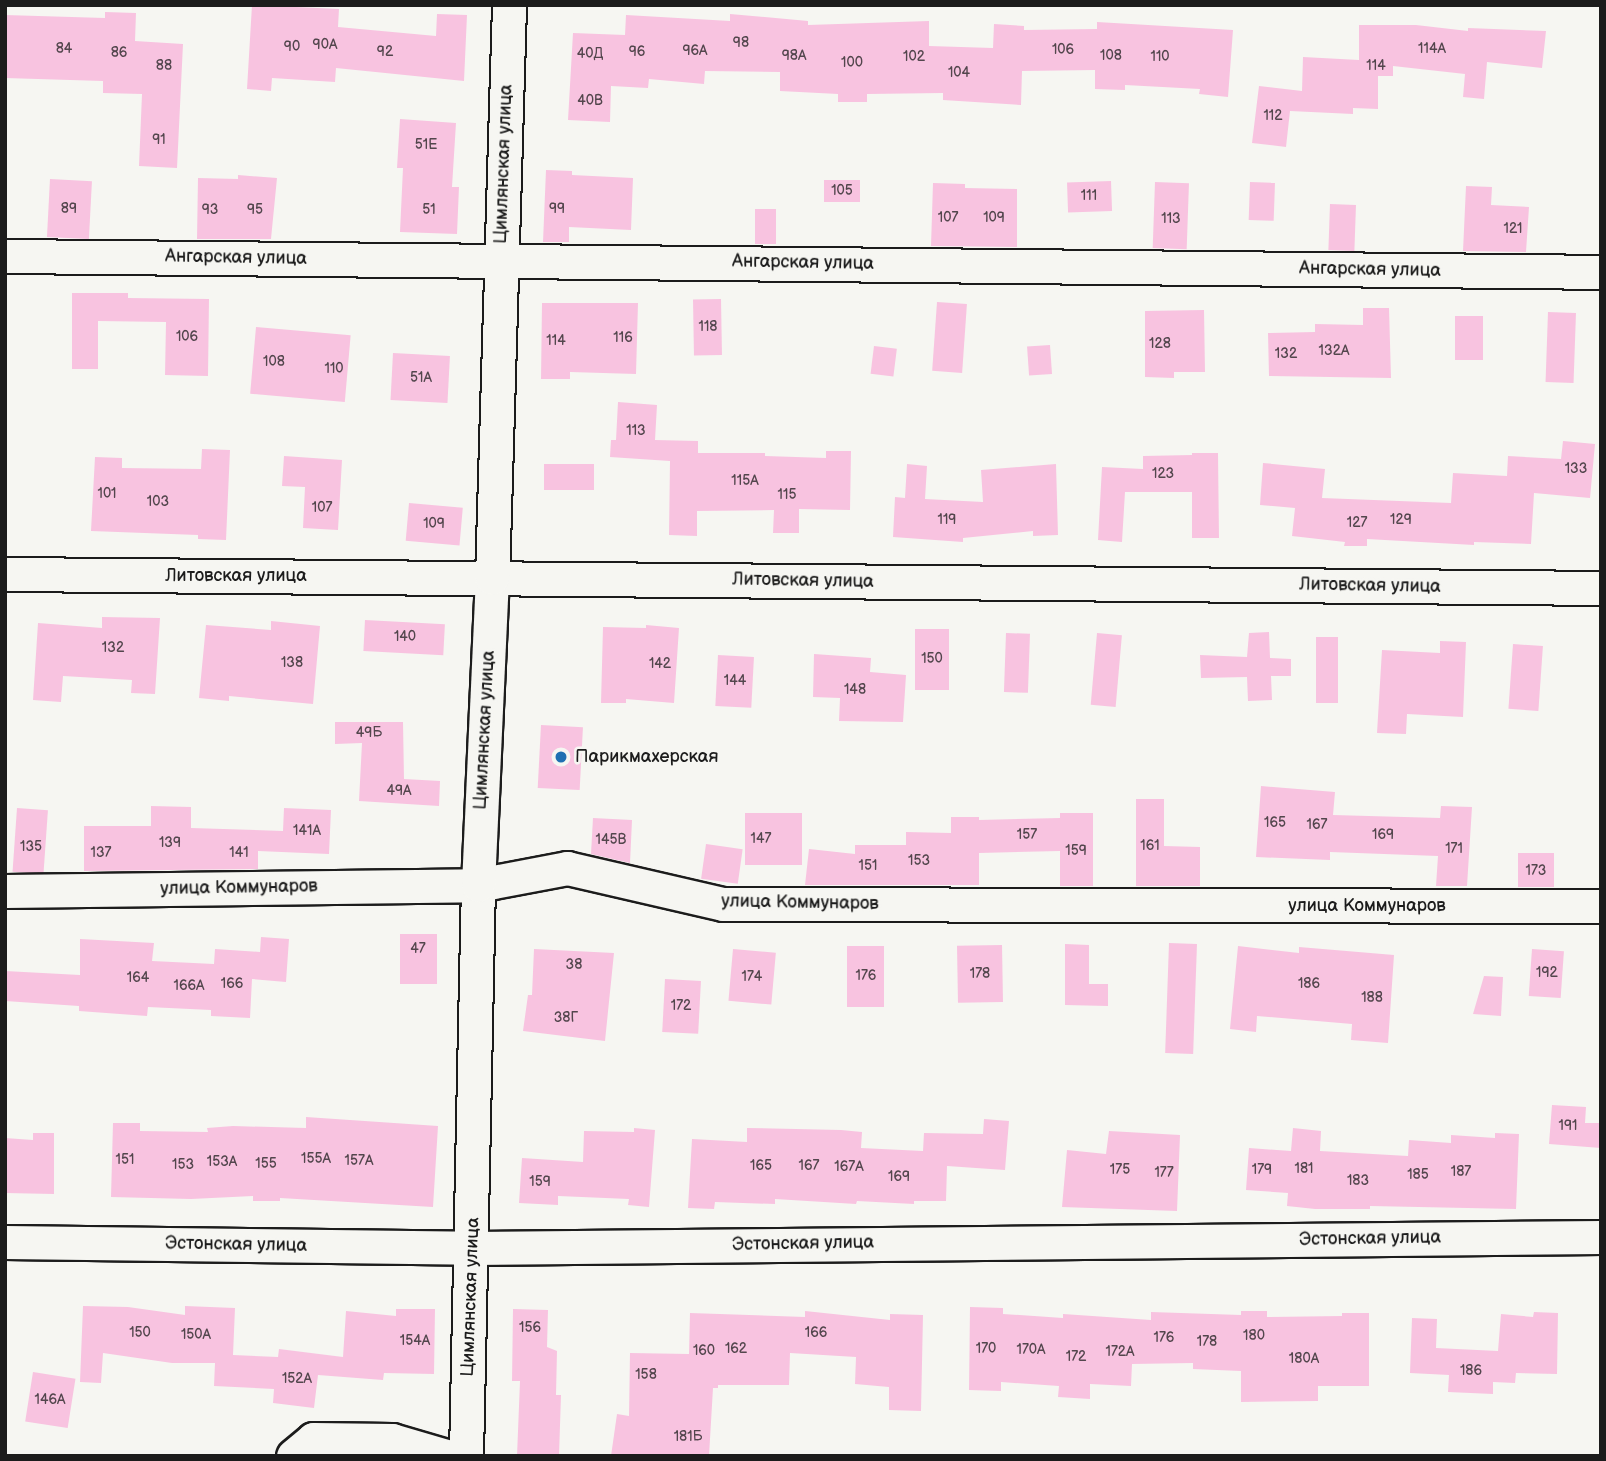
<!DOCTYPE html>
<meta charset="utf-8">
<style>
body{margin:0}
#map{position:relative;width:1606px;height:1461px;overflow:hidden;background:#f6f6f2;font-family:"Balsamiq Sans",sans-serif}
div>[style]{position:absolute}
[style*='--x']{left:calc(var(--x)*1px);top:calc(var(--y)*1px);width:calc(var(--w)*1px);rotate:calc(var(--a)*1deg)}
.building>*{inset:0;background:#f8c3e0;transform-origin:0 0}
.roads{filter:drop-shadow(2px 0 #1c1c1c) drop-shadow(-2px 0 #1c1c1c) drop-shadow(0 2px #1c1c1c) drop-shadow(0 -2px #1c1c1c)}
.minor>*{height:33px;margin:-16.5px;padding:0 16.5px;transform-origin:16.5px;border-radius:16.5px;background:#f6f6f2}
.dots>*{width:19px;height:19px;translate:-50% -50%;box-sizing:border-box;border:4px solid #f6f6f2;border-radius:50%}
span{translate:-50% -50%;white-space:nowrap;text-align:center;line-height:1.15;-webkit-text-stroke:5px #f6f6f2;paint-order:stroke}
.number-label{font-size:14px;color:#53464d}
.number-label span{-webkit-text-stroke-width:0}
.street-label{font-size:18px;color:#1c1c1c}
.poi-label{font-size:18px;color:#1c1c1c}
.left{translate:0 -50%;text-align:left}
.frame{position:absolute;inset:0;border:7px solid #1c1c1c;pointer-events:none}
</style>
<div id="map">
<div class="building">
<i style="clip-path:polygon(252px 5px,339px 9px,338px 27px,436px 36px,437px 14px,467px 15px,464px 81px,336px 68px,335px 82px,272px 78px,271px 91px,247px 89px)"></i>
<i style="clip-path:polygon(105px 12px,136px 13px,135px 41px,183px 44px,177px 168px,139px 166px,142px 94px,103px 93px,103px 81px,5px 78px,5px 15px,105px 18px)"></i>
<i style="clip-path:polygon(730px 14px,808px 21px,808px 25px,929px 21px,929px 46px,993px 48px,994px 24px,1024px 26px,1024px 30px,1097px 29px,1097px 22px,1233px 30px,1228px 97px,1199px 94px,1200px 89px,1125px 85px,1125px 90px,1095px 89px,1095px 70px,1022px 71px,1021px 105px,943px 100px,943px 93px,867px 94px,867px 102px,838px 102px,838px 94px,780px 91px,780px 72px,705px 71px,704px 84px,649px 79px,648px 88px,611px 86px,610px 122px,568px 120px,573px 33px,625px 35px,626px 15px,730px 21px)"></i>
<i style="clip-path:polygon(1359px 25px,1416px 25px,1468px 31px,1468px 28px,1546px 31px,1542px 68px,1487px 62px,1484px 99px,1463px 97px,1465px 74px,1393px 66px,1393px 76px,1378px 76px,1378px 109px,1353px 108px,1353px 114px,1290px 111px,1286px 147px,1252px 143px,1259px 86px,1302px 91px,1303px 57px,1359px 60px)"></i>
<i style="clip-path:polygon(400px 119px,456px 123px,452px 187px,459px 187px,457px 234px,400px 232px,403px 168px,397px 168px)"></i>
<i style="clip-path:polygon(546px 170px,572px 171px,572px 175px,633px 178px,631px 230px,569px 227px,569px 242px,543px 242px)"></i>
<i style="clip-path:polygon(238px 175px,277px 178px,271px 239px,197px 239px,198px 178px,238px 179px)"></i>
<i style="left:50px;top:179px;width:42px;height:58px;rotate:3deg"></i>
<i style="left:860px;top:180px;width:22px;height:36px;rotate:90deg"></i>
<i style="left:1111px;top:181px;width:30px;height:44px;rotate:88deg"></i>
<i style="left:1155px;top:182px;width:34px;height:66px;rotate:2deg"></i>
<i style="left:1250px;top:182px;width:25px;height:38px;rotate:2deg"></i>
<i style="clip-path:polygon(933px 183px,965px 184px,965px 188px,1017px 189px,1017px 247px,931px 246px)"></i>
<i style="clip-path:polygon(1466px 186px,1492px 187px,1491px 205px,1529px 207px,1526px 252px,1463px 251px)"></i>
<i style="left:1330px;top:204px;width:26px;height:46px;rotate:2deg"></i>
<i style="left:755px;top:209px;width:21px;height:35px"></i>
<i style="clip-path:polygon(72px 293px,128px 293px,128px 298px,209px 299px,208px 376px,165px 375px,166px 322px,98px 321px,98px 369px,72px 369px)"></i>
<i style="left:721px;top:299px;width:56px;height:28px;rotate:89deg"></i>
<i style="left:937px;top:302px;width:30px;height:69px;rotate:4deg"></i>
<i style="clip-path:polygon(542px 303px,638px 303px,636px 374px,570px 372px,570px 379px,541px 379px)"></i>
<i style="clip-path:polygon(1363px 308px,1389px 308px,1391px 378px,1269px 376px,1268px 333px,1315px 332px,1315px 324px,1363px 325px)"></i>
<i style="clip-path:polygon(1204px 310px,1205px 372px,1174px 372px,1174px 378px,1145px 377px,1145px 311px)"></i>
<i style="left:1548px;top:312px;width:28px;height:70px;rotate:2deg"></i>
<i style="left:1455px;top:316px;width:28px;height:44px"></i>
<i style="left:256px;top:327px;width:95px;height:67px;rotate:5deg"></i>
<i style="left:1050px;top:345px;width:29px;height:23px;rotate:86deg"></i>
<i style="left:874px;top:346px;width:23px;height:28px;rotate:7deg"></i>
<i style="left:393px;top:353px;width:57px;height:47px;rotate:3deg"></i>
<i style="clip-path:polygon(618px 402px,657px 405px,655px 440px,698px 441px,698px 453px,765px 453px,765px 456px,826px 458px,826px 451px,851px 451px,850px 510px,799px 509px,799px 533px,773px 533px,774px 510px,697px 511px,697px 536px,669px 535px,670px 461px,610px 457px,611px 440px,616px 440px)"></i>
<i style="clip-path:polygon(1563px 441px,1595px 444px,1590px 498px,1534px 493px,1531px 544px,1474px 542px,1474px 545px,1367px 539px,1367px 546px,1344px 546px,1345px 542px,1292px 536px,1295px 508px,1260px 505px,1263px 463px,1325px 469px,1322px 498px,1451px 503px,1453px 473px,1507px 476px,1508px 456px,1561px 459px)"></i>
<i style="clip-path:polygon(202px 449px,230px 450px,226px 540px,198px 539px,198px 535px,91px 531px,95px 457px,122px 458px,122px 468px,201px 469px)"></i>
<i style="clip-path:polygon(1192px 453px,1218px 453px,1219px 538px,1192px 538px,1192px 492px,1125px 492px,1122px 542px,1098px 540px,1102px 467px,1143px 469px,1143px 456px,1192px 455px)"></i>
<i style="clip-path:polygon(284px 456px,342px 460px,338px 530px,303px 528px,305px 487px,282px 486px)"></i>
<i style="left:544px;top:464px;width:50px;height:26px"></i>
<i style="clip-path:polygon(907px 464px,927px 466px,925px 499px,983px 502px,981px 470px,1056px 464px,1058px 535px,1033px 536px,1033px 531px,963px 538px,963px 542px,893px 537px,895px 497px,905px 498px)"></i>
<i style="left:409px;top:503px;width:54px;height:38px;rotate:5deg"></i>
<i style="clip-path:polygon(102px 617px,160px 618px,155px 694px,131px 693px,132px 680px,63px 676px,61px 702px,33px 700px,38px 623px,102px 628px)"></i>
<i style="left:365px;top:620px;width:80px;height:31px;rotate:3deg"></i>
<i style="clip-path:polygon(271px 621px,320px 626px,313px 704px,229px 696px,229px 701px,199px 698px,206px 625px,271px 630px)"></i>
<i style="clip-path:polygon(646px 625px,679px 628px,674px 703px,626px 699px,626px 703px,601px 703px,603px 627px,646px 628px)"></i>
<i style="left:915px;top:629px;width:34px;height:61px"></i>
<i style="clip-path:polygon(1269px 632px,1270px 658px,1291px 659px,1291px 676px,1271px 676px,1272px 700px,1248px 701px,1247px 677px,1201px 678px,1200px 655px,1247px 657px,1249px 633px)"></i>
<i style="left:1006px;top:633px;width:24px;height:59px;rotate:2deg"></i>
<i style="left:1097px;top:633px;width:25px;height:72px;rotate:5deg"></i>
<i style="left:1316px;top:637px;width:22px;height:66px"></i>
<i style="clip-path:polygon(1440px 641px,1466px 642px,1463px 717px,1407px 714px,1406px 734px,1377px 733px,1382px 650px,1440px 653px)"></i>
<i style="left:1513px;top:644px;width:30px;height:65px;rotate:4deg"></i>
<i style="clip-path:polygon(814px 654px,871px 658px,870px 672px,906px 675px,903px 722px,839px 721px,840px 698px,813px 697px)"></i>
<i style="left:718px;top:655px;width:36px;height:51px;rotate:3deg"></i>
<i style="clip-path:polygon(335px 722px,403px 722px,404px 779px,440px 781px,439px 806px,359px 801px,362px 743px,335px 744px)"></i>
<i style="left:541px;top:725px;width:42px;height:63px;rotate:3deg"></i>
<i style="clip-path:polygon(1261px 786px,1335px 792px,1333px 815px,1440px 818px,1441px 806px,1472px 807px,1467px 886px,1436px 886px,1438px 856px,1330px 852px,1330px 860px,1256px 857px)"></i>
<i style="clip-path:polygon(1136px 799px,1164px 799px,1164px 846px,1200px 847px,1200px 886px,1136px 886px)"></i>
<i style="clip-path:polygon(151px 806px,191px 807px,191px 828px,283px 831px,284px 808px,331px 810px,329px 854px,258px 851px,258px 869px,84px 871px,84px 826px,151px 826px)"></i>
<i style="left:17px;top:808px;width:31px;height:64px;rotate:4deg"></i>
<i style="left:745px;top:813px;width:57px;height:52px"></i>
<i style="clip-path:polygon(1060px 813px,1093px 813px,1093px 886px,1060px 886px,1060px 851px,979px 853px,979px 885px,805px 885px,809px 849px,855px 854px,855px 845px,906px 845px,906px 832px,951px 833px,951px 817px,979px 817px,979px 820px,1060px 818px)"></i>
<i style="clip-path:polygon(593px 818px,632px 820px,630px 863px,591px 854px)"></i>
<i style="left:706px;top:844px;width:37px;height:35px;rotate:8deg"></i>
<i style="left:1518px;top:853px;width:36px;height:34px"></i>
<i style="left:400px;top:934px;width:37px;height:50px"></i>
<i style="clip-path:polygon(261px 937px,289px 939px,286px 982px,252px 979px,250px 1018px,211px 1016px,211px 1010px,148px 1007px,147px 1016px,79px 1011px,79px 1006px,5px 1001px,5px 971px,80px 975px,80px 939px,154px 943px,152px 961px,214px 964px,215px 949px,260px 952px)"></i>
<i style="left:1169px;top:943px;width:28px;height:110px;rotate:2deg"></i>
<i style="clip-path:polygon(1065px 944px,1089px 945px,1089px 984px,1108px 984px,1108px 1006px,1065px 1005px)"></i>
<i style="left:1002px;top:945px;width:57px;height:45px;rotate:89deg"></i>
<i style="left:847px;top:946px;width:37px;height:61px"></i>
<i style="clip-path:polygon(1238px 946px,1299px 953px,1299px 947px,1394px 955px,1388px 1043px,1351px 1040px,1352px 1024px,1257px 1016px,1256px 1032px,1230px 1029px)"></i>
<i style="clip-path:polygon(534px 949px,614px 953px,605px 1041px,523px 1031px,528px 995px,532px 995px)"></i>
<i style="left:733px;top:949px;width:43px;height:52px;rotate:5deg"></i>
<i style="left:1532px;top:949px;width:32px;height:47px;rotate:4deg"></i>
<i style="clip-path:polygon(1484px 976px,1503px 977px,1501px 1016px,1473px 1014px)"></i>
<i style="left:665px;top:979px;width:36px;height:53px;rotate:3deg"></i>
<i style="clip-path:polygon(1552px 1105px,1586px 1107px,1585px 1123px,1601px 1123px,1601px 1148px,1549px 1144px)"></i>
<i style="clip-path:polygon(306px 1117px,438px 1126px,433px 1207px,280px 1198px,280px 1201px,253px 1201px,253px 1196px,191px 1199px,111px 1197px,113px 1123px,140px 1123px,140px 1131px,208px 1132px,207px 1128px,233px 1126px,306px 1128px)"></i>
<i style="clip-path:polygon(984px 1119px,1009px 1121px,1005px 1170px,947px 1166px,946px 1201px,914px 1201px,914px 1204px,857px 1201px,856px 1204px,775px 1199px,775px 1204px,715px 1202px,714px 1209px,688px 1208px,692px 1139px,747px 1142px,747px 1128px,841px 1130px,862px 1132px,861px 1148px,923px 1151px,924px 1133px,983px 1134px)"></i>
<i style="clip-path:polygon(634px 1128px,655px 1130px,649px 1207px,628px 1205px,629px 1199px,558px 1196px,558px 1205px,519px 1203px,522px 1158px,583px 1162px,584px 1131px,634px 1132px)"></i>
<i style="clip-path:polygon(1293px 1128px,1321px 1131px,1320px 1151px,1408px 1156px,1409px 1140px,1451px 1143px,1451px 1135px,1495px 1138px,1495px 1133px,1519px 1134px,1516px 1209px,1370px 1206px,1370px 1209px,1315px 1209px,1287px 1206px,1288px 1193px,1246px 1190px,1249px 1148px,1291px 1151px)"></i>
<i style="clip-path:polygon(1109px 1131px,1180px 1135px,1177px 1211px,1062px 1207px,1067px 1150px,1106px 1154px)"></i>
<i style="clip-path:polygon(33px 1133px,54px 1133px,54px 1194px,5px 1193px,5px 1138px,33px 1140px)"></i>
<i style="clip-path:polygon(83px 1306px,128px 1307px,185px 1315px,185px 1306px,235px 1308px,233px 1355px,278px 1357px,279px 1349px,343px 1357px,346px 1311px,396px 1316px,396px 1309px,435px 1309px,434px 1374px,384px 1373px,383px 1380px,318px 1375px,314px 1408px,273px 1403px,274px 1389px,214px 1386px,215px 1363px,172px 1363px,103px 1353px,101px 1383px,80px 1382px)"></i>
<i style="clip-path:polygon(970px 1307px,1003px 1308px,1003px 1314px,1063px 1318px,1063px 1314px,1151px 1320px,1151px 1312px,1241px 1315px,1241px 1311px,1267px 1311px,1267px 1317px,1342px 1316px,1342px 1313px,1369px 1313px,1369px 1386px,1318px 1386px,1318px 1401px,1241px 1402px,1241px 1371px,1193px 1369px,1193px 1363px,1132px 1364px,1131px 1386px,1090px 1384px,1090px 1399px,1058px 1397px,1059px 1386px,1001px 1382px,1001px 1391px,969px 1390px)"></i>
<i style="clip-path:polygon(513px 1309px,548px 1310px,547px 1347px,557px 1351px,556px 1395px,561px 1395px,559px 1456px,517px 1456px,520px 1381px,512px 1381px)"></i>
<i style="clip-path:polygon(805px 1311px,890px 1320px,890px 1314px,923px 1315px,921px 1411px,889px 1410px,889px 1387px,855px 1384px,856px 1357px,790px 1353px,789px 1385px,718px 1385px,718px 1388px,713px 1388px,709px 1456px,611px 1456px,617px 1414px,629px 1416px,630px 1353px,689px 1354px,690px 1313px,805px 1317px)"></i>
<i style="clip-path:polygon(1534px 1312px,1558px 1313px,1557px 1374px,1516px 1373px,1515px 1383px,1493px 1382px,1493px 1394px,1448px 1392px,1449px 1375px,1410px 1373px,1412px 1318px,1437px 1319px,1436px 1348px,1498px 1351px,1501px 1314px,1533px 1317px)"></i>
<i style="left:33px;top:1372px;width:43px;height:50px;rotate:9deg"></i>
</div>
<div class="roads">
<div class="minor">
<i style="--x:5;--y:256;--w:1596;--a:0.57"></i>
<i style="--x:5;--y:574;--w:1596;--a:0.5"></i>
<i style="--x:5;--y:891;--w:473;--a:-0.7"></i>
<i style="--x:478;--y:885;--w:91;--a:-10.8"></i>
<i style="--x:567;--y:868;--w:160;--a:13"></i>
<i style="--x:723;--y:904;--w:878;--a:0.13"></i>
<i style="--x:5;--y:1242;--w:467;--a:0.7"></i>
<i style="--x:472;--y:1248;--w:1129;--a:-0.56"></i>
<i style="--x:293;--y:1456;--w:26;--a:-40"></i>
<i style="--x:313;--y:1439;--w:79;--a:0.7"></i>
<i style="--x:392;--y:1440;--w:56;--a:16.5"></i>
<i style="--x:466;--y:1456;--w:571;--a:-88.8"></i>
<i style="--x:478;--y:885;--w:307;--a:-87.4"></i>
<i style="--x:492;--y:578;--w:573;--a:-88.3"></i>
</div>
</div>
<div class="dots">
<i style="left:561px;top:757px;background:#1f6fb2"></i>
</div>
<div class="number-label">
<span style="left:741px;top:43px">98</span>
<span style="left:325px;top:45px">90А</span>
<span style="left:292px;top:47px">90</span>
<span style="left:64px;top:49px">84</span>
<span style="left:1432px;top:49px">114А</span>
<span style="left:1063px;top:50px">106</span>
<span style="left:695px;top:51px">96А</span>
<span style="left:385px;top:52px">92</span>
<span style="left:637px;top:52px">96</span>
<span style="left:119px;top:53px">86</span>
<span style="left:590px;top:54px">40Д</span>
<span style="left:794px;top:56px">98А</span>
<span style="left:1111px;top:56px">108</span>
<span style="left:914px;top:57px">102</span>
<span style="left:1160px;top:57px">110</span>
<span style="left:852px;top:63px">100</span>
<span style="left:164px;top:66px">88</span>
<span style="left:1376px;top:66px">114</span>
<span style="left:959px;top:73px">104</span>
<span style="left:590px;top:101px">40В</span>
<span style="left:1273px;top:116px">112</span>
<span style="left:159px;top:140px">91</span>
<span style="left:426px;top:145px">51Е</span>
<span style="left:842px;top:191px">105</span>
<span style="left:1089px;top:196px">111</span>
<span style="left:69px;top:209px">89</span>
<span style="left:557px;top:209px">99</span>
<span style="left:210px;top:210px">93</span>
<span style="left:255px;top:210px">95</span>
<span style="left:429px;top:210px">51</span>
<span style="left:948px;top:218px">107</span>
<span style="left:994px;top:218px">109</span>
<span style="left:1171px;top:219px">113</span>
<span style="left:1513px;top:229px">121</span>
<span style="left:708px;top:327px">118</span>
<span style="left:187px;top:337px">106</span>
<span style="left:623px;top:338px">116</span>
<span style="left:556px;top:341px">114</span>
<span style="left:1160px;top:344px">128</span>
<span style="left:1334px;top:351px">132А</span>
<span style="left:1286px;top:354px">132</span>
<span style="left:274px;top:362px">108</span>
<span style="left:334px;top:369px">110</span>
<span style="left:421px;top:378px">51А</span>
<span style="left:636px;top:431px">113</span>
<span style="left:1576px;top:469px">133</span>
<span style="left:1163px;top:474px">123</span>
<span style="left:745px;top:481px">115А</span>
<span style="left:107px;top:494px">101</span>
<span style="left:787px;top:495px">115</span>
<span style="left:158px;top:502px">103</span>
<span style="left:322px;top:508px">107</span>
<span style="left:947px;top:520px">119</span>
<span style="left:1401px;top:520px">129</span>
<span style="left:1357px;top:523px">127</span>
<span style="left:434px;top:524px">109</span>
<span style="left:405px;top:637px">140</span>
<span style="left:113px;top:648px">132</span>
<span style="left:932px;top:659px">150</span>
<span style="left:292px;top:663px">138</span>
<span style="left:660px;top:664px">142</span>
<span style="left:735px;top:681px">144</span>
<span style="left:855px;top:690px">148</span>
<span style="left:369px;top:733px">49Б</span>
<span style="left:399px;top:791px">49А</span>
<span style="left:1275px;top:823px">165</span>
<span style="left:1317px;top:825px">167</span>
<span style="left:307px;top:831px">141А</span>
<span style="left:1027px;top:835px">157</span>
<span style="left:1383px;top:835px">169</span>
<span style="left:761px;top:839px">147</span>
<span style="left:611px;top:840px">145В</span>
<span style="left:170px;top:843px">139</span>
<span style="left:1150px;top:846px">161</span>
<span style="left:31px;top:847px">135</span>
<span style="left:1454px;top:849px">171</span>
<span style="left:1076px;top:851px">159</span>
<span style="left:101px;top:853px">137</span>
<span style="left:239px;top:853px">141</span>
<span style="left:919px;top:861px">153</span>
<span style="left:868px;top:866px">151</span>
<span style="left:1536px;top:871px">173</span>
<span style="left:418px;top:949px">47</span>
<span style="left:574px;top:965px">38</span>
<span style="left:1547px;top:973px">192</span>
<span style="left:980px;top:974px">178</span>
<span style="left:866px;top:976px">176</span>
<span style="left:752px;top:977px">174</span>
<span style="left:138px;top:978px">164</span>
<span style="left:232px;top:984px">166</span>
<span style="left:1309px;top:984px">186</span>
<span style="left:189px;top:986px">166А</span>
<span style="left:1372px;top:998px">188</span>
<span style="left:681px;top:1006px">172</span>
<span style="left:566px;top:1018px">38Г</span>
<span style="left:1568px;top:1126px">191</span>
<span style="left:316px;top:1159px">155А</span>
<span style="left:125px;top:1160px">151</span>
<span style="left:359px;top:1161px">157А</span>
<span style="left:222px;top:1162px">153А</span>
<span style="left:266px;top:1164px">155</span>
<span style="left:183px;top:1165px">153</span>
<span style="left:761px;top:1166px">165</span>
<span style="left:809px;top:1166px">167</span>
<span style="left:849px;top:1167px">167А</span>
<span style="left:1304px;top:1169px">181</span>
<span style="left:1120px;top:1170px">175</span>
<span style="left:1262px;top:1170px">179</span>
<span style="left:1461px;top:1172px">187</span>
<span style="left:1164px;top:1173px">177</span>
<span style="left:1418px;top:1175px">185</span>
<span style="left:899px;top:1177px">169</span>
<span style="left:1358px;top:1181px">183</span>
<span style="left:540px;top:1182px">159</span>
<span style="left:530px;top:1328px">156</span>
<span style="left:140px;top:1333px">150</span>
<span style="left:816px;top:1333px">166</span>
<span style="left:196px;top:1335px">150А</span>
<span style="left:1254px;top:1336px">180</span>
<span style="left:1164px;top:1338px">176</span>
<span style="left:415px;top:1341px">154А</span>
<span style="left:1207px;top:1342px">178</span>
<span style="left:736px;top:1349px">162</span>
<span style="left:986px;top:1349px">170</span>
<span style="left:1031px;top:1350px">170А</span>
<span style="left:704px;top:1351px">160</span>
<span style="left:1120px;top:1352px">172А</span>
<span style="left:1076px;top:1357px">172</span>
<span style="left:1304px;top:1359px">180А</span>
<span style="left:1471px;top:1371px">186</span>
<span style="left:646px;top:1375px">158</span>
<span style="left:297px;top:1379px">152А</span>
<span style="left:50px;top:1400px">146А</span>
<span style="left:688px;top:1437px">181Б</span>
</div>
<div class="street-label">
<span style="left:504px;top:164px;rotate:-88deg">Цимлянская улица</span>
<span style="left:236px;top:258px;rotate:1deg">Ангарская улица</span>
<span style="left:803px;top:263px;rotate:1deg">Ангарская улица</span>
<span style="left:1370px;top:270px;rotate:1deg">Ангарская улица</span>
<span style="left:236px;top:576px">Литовская улица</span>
<span style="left:803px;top:581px;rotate:1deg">Литовская улица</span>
<span style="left:1370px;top:586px;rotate:1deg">Литовская улица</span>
<span style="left:485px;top:730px;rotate:-87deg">Цимлянская улица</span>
<span style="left:239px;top:888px;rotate:-1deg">улица Коммунаров</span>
<span style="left:800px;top:903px;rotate:1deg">улица Коммунаров</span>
<span style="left:1367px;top:906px">улица Коммунаров</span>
<span style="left:1370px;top:1239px;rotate:-1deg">Эстонская улица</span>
<span style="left:803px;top:1244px;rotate:-1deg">Эстонская улица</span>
<span style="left:236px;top:1245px;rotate:1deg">Эстонская улица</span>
<span style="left:471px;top:1297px;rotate:-88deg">Цимлянская улица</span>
</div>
<div class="poi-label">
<span class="left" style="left:575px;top:757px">Парикмахерская</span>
</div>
<div class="frame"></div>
</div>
